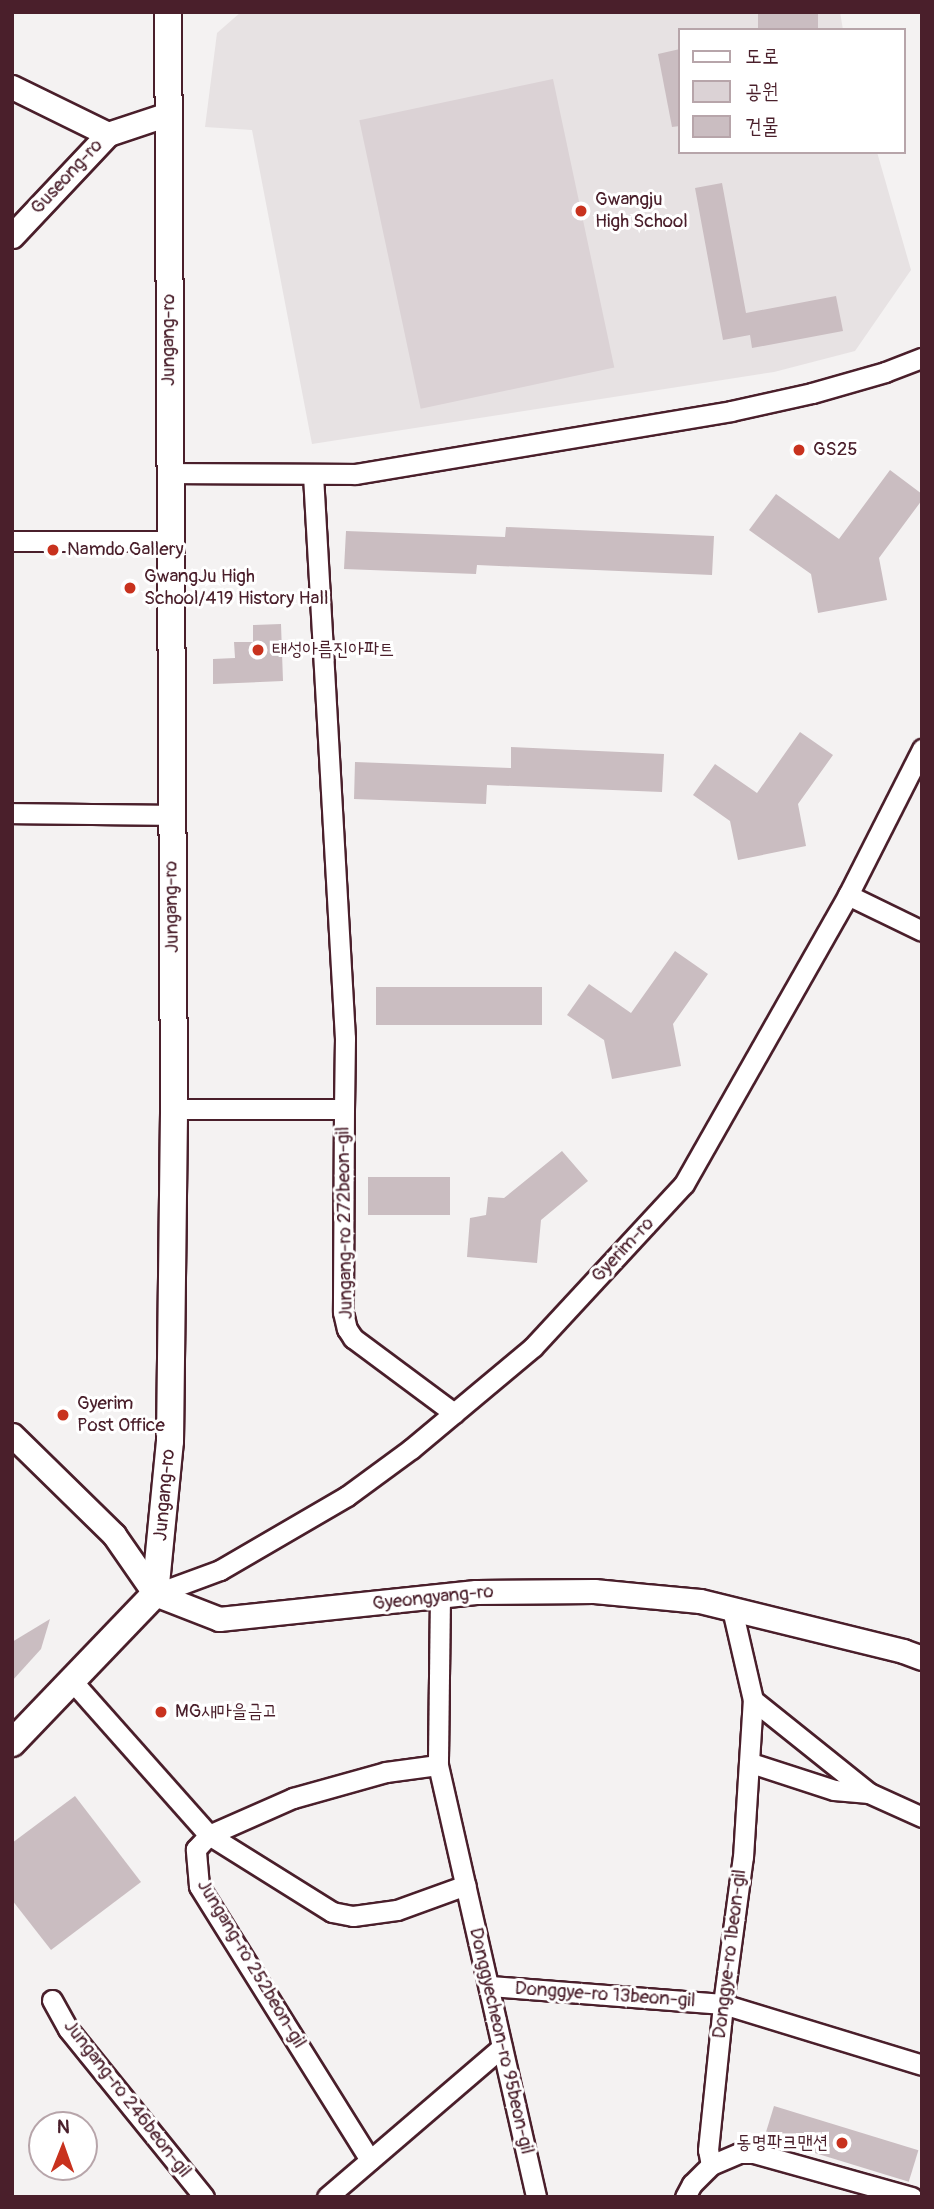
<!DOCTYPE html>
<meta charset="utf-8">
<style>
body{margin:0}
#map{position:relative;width:934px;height:2209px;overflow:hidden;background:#f4f2f2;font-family:Pangolin,"Poor Story",sans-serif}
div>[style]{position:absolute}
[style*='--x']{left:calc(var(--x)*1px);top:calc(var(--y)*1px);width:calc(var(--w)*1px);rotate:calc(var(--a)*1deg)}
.built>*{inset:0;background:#e7e2e3}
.green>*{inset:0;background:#dbd2d5;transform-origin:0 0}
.building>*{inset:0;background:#cabdc1;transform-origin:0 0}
.roads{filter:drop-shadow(2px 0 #4a1f2b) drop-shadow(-2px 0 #4a1f2b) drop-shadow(0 2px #4a1f2b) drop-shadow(0 -2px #4a1f2b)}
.minor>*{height:19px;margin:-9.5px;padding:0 9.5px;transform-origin:9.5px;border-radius:9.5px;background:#fff}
.tertiary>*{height:23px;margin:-11.5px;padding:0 11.5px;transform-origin:11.5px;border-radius:11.5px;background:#fff}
.secondary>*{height:26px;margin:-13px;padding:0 13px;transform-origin:13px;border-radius:13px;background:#fff}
.dots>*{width:19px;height:19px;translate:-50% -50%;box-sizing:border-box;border:4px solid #fff;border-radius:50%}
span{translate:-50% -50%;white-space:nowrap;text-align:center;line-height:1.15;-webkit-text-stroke:6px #fff;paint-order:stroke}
.street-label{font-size:19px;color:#4a1f2b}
.poi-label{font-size:19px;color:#4a1f2b}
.left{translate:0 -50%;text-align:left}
.right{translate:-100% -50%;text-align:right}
.frame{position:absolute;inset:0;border:14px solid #4a1f2b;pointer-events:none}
.legend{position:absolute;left:678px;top:28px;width:228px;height:126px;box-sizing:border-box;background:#fff;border:2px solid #b7a5aa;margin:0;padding:9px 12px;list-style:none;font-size:21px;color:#4a1f2b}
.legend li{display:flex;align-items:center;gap:14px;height:35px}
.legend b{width:35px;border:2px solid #b7a5aa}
.north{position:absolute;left:28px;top:2111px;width:70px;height:70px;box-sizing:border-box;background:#fff;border:2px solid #b7a5aa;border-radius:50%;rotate:1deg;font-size:19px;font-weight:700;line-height:28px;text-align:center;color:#4a1f2b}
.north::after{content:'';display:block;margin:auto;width:24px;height:32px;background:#c8321e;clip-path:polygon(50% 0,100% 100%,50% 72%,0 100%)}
</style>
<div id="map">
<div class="built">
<i style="clip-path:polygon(241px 12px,840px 12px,843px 30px,680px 30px,680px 152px,877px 152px,911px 270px,855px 351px,774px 372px,312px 444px,252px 130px,205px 127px,217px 33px)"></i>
</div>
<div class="green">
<i style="left:553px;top:79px;width:295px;height:198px;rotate:78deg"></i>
</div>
<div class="building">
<i style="left:758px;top:12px;width:60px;height:18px"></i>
<i style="clip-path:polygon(680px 49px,680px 126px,672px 127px,658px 54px)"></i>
<i style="clip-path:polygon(722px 183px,746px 313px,836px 296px,843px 331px,752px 348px,750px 335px,723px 340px,695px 188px)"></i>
<i style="clip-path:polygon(890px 470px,922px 494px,922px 500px,879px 558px,887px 600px,818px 613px,811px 574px,749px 530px,776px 494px,839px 539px)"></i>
<i style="clip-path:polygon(506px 527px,714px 536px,712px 575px,477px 565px,476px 574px,344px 569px,346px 531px,505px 537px)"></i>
<i style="clip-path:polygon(281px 624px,283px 681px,213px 684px,213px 659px,235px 658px,234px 642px,253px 642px,253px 625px)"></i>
<i style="clip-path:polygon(800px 732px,833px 755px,798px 804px,806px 846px,738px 860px,730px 821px,693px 795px,715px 764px,757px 793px)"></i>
<i style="clip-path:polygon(511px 747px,664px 754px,662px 792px,487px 785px,486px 804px,354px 799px,355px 762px,511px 768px)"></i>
<i style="clip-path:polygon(675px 951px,708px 974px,673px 1024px,681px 1066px,612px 1079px,604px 1040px,567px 1015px,589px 984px,631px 1013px)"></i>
<i style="left:376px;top:987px;width:166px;height:38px"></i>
<i style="clip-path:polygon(562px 1151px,588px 1181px,541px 1220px,537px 1263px,467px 1257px,470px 1218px,486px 1215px,488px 1197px,504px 1198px)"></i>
<i style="left:368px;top:1177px;width:82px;height:38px"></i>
<i style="clip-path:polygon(50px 1619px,41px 1649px,12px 1681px,12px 1642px)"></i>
<i style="clip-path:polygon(75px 1796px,141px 1882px,51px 1950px,12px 1900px,12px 1843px)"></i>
<i style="left:774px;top:2106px;width:151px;height:33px;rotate:17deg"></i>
</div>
<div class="roads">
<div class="minor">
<i style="--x:169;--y:473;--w:186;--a:0.3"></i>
<i style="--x:355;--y:474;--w:381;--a:-9.5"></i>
<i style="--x:731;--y:411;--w:83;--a:-12.5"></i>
<i style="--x:812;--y:393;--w:76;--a:-16"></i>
<i style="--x:885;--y:372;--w:40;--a:-21"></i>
<i style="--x:313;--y:475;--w:564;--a:86.75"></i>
<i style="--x:345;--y:1038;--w:71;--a:90.8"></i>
<i style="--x:12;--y:541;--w:157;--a:0"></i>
<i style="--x:12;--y:813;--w:159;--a:0.7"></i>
<i style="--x:848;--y:895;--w:82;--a:25.9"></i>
<i style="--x:174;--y:1109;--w:170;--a:0"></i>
<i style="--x:344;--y:1109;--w:203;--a:90.3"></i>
<i style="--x:343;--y:1312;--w:17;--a:77"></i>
<i style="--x:347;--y:1329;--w:11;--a:56"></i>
<i style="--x:353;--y:1338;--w:126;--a:36.6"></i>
<i style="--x:155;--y:1594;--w:69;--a:-20.3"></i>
<i style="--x:220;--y:1570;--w:147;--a:-30.2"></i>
<i style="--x:347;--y:1496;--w:79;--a:-36.3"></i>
<i style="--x:411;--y:1449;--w:159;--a:-39.9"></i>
<i style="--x:533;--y:1347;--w:222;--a:-47.2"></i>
<i style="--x:684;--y:1184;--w:332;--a:-60.4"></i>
<i style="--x:848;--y:895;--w:164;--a:-63.1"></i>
<i style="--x:440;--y:1595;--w:170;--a:90.7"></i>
<i style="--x:438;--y:1765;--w:443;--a:77.2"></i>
<i style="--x:732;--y:1609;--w:93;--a:77"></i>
<i style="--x:753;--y:1700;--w:149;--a:38.7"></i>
<i style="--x:73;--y:1682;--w:205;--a:48.4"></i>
<i style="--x:209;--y:1835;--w:145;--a:32"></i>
<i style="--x:332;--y:1912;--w:21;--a:11"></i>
<i style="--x:353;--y:1916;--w:44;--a:-7.8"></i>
<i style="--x:397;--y:1910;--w:73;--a:-19.9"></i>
<i style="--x:751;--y:1763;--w:87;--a:18"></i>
<i style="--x:834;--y:1790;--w:35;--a:5"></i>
<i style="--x:869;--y:1793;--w:58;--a:24.4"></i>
<i style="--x:490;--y:1986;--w:234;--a:4.4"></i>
<i style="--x:723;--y:2004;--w:208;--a:17"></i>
<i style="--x:52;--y:2000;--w:33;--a:61"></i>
<i style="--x:68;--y:2029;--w:216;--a:51"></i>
<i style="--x:370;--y:2160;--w:323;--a:-122"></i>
<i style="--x:199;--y:1886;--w:37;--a:-95"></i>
<i style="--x:196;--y:1849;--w:19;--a:-47"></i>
<i style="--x:209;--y:1835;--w:92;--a:-23.8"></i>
<i style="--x:293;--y:1798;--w:97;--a:-15.6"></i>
<i style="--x:386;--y:1772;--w:52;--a:-7.7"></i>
<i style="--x:711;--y:2165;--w:30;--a:-23"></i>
<i style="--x:739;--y:2153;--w:15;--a:0"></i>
<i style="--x:754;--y:2153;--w:164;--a:15.6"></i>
<i style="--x:327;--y:2197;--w:230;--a:-40.6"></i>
<i style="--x:685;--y:2197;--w:15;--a:-62"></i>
<i style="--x:692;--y:2184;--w:27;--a:-45"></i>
<i style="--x:711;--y:2165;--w:15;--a:-101"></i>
<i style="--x:708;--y:2150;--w:147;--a:-84.1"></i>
<i style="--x:723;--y:2004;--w:148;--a:-82.3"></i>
<i style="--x:743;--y:1857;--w:157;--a:-86.4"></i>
</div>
<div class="tertiary">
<i style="--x:12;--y:87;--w:107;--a:26.1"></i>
<i style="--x:12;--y:236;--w:140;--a:-46.7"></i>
<i style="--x:108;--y:134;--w:63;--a:-18.4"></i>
<i style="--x:12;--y:1435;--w:143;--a:44.4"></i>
<i style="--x:114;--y:1535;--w:72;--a:55.2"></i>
<i style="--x:155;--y:1594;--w:69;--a:21.3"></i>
<i style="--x:219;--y:1619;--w:258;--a:-6"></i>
<i style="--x:476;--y:1592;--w:118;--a:-0.5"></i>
<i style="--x:594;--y:1591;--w:106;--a:5.4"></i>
<i style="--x:700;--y:1601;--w:209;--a:13.8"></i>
<i style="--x:903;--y:1651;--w:20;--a:20"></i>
</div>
<div class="secondary">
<i style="--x:12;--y:1743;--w:207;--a:-46.2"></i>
<i style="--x:155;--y:1594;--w:154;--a:-84.4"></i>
<i style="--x:170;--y:1441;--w:332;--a:-89.3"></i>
<i style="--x:174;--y:1109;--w:1097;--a:-90.31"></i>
</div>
</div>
<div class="dots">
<i style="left:581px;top:211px;background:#c8321e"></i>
<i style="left:799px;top:450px;background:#c8321e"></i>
<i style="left:53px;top:550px;background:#c8321e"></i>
<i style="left:130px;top:588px;background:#c8321e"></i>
<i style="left:258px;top:650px;background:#c8321e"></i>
<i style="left:63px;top:1415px;background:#c8321e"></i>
<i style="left:161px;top:1712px;background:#c8321e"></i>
<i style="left:842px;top:2143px;background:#c8321e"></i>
</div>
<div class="street-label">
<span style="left:67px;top:177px;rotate:-47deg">Guseong-ro</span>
<span style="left:169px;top:340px;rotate:-90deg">Jungang-ro</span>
<span style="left:172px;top:907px;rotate:-91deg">Jungang-ro</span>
<span style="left:345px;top:1223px;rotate:-91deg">Jungang-ro 272beon-gil</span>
<span style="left:623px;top:1250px;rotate:-47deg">Gyerim-ro</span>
<span style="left:165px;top:1495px;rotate:-85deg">Jungang-ro</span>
<span style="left:433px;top:1598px;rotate:-6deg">Gyeongyang-ro</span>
<span style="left:730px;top:1954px;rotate:-83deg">Donggye-ro 1beon-gil</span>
<span style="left:251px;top:1964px;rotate:59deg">Jungang-ro 252beon-gil</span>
<span style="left:605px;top:1995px;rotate:4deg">Donggye-ro 13beon-gil</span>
<span style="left:501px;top:2041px;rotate:77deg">Donggyecheon-ro 95beon-gil</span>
<span style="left:127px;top:2099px;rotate:52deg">Jungang-ro 246beon-gil</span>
</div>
<div class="poi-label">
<span class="left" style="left:595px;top:211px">Gwangju<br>High School</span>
<span class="left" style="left:813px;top:450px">GS25</span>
<span class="left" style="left:67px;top:550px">Namdo Gallery</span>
<span class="left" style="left:144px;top:588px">GwangJu High<br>School/419 History Hall</span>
<span class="left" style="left:272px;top:650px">태성아름진아파트</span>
<span class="left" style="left:77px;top:1415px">Gyerim<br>Post Office</span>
<span class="left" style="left:175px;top:1712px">MG새마을금고</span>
<span class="right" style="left:828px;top:2143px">동명파크맨션</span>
</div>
<div class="frame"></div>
<ul class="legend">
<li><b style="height:9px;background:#fff"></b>도로</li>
<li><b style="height:19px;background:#dbd2d5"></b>공원</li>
<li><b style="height:19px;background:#cabdc1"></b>건물</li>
</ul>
<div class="north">N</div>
</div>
